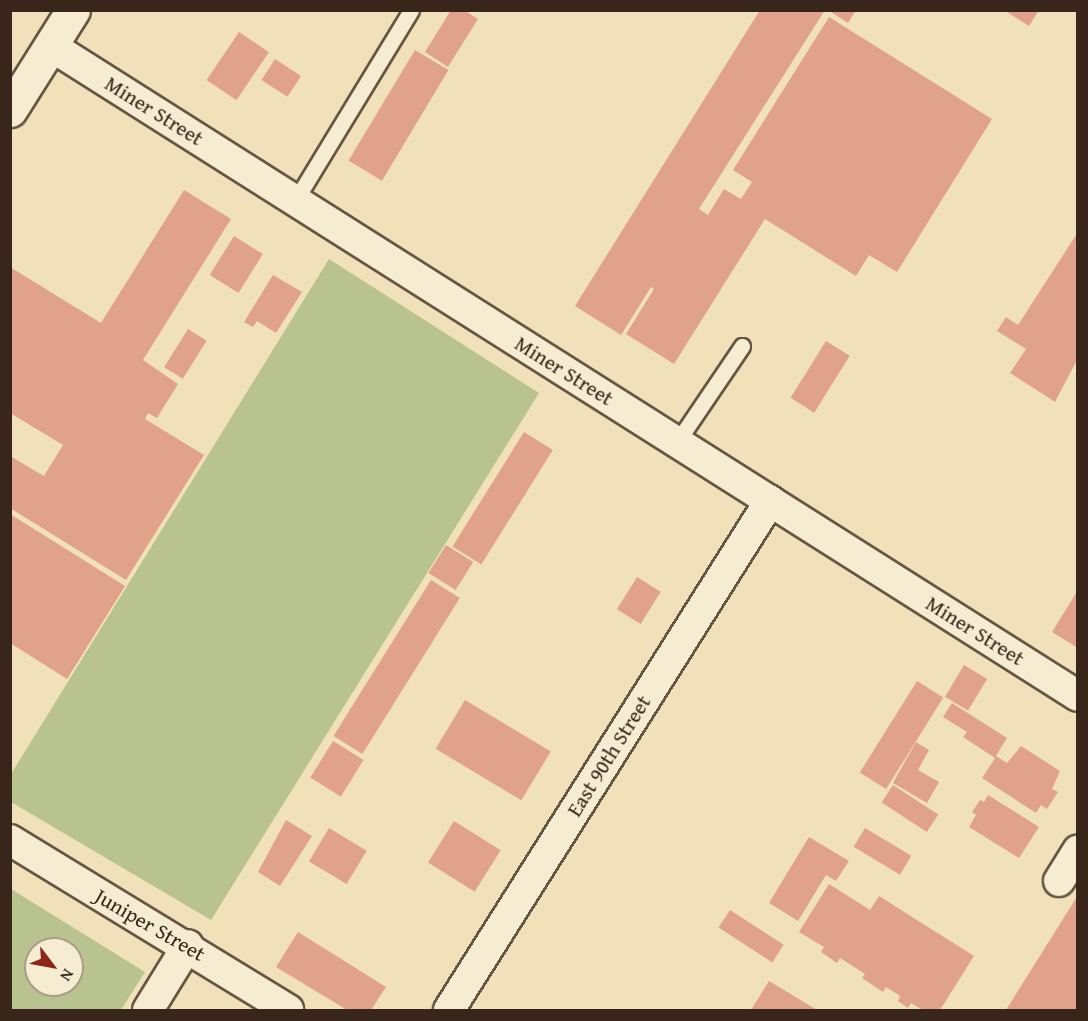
<!DOCTYPE html>
<style>
body{margin:0}
#map{position:relative;width:1088px;height:1021px;overflow:hidden;background:#f1e1ba;font-family:"Gentium Book Plus",serif}
div>[style]{position:absolute}
[style*='--x']{left:calc(var(--x)*1px);top:calc(var(--y)*1px);width:calc(var(--w)*1px);rotate:calc(var(--a)*1deg)}
.green>*{inset:0;background:#b9c390}
.building>*{inset:0;background:#e1a28b;transform-origin:0 0}
.roads{filter:drop-shadow(2px 0 #675542) drop-shadow(-2px 0 #675542) drop-shadow(0 2px #675542) drop-shadow(0 -2px #675542)}
.lane>*{height:15px;margin:-7.5px;padding:0 7.5px;transform-origin:7.5px;border-radius:7.5px;background:#f6ecd2}
.street>*{height:30px;margin:-15px;padding:0 15px;transform-origin:15px;border-radius:15px;background:#f6ecd2}
.secondary>*{height:33px;margin:-16.5px;padding:0 16.5px;transform-origin:16.5px;border-radius:16.5px;background:#f6ecd2}
span{translate:-50% -50%;white-space:nowrap;text-align:center;line-height:1.15;-webkit-text-stroke:4.5px #f6ecd2;paint-order:stroke}
.street-label{font-size:21px;color:#39261a}
.frame{position:absolute;inset:0;border:12px solid #39261a;pointer-events:none}
.north{position:absolute;left:24px;top:937px;width:60px;height:60px;box-sizing:border-box;background:#f6ecd2;border:2px solid #aa9d88;border-radius:50%;rotate:122deg;font-size:16px;font-weight:700;line-height:24px;text-align:center;color:#39261a}
.north::after{content:'';display:block;margin:auto;width:21px;height:27px;background:#8f2418;clip-path:polygon(50% 0,100% 100%,50% 72%,0 100%)}
</style>
<div id="map">
<div class="green">
<i style="clip-path:polygon(329px 259px,539px 393px,211px 920px,11px 802px,11px 774px)"></i>
<i style="clip-path:polygon(evenodd,11px 889px,145px 972px,121px 1010px,11px 1010px,11px 889px,36px 949px,72px 949px,72px 985px,36px 985px,36px 949px)"></i>
</div>
<div class="building">
<i style="clip-path:polygon(451px 10px,464px 10px,478px 19px,448px 67px,425px 52px)"></i>
<i style="clip-path:polygon(760px 10px,825px 10px,699px 209px,708px 215px,724px 189px,741px 199px,752px 182px,733px 170px,829px 17px,992px 119px,897px 272px,869px 255px,856px 276px,765px 219px,674px 364px,626px 334px,654px 289px,651px 287px,621px 335px,575px 306px)"></i>
<i style="clip-path:polygon(828px 10px,856px 10px,848px 23px)"></i>
<i style="clip-path:polygon(1004px 10px,1039px 10px,1029px 26px)"></i>
<i style="left:239px;top:32px;width:36px;height:58px;rotate:34deg"></i>
<i style="left:415px;top:50px;width:39px;height:129px;rotate:31deg"></i>
<i style="left:275px;top:59px;width:31px;height:25px;rotate:33deg"></i>
<i style="clip-path:polygon(184px 190px,231px 219px,143px 360px,178px 384px,157px 418px,148px 413px,145px 419px,204px 455px,126px 580px,10px 508px,10px 456px,44px 476px,63px 445px,10px 413px,10px 267px,101px 323px)"></i>
<i style="clip-path:polygon(1078px 232px,1078px 358px,1055px 402px,1010px 373px,1026px 349px,997px 331px,1006px 317px,1018px 325px)"></i>
<i style="left:234px;top:236px;width:34px;height:46px;rotate:32deg"></i>
<i style="clip-path:polygon(273px 275px,302px 292px,276px 333px,257px 321px,253px 327px,244px 322px)"></i>
<i style="left:188px;top:329px;width:22px;height:45px;rotate:32deg"></i>
<i style="left:826px;top:341px;width:28px;height:67px;rotate:32deg"></i>
<i style="left:524px;top:432px;width:34px;height:135px;rotate:32deg"></i>
<i style="clip-path:polygon(10px 514px,125px 586px,67px 679px,10px 643px)"></i>
<i style="left:446px;top:545px;width:32px;height:33px;rotate:32deg"></i>
<i style="left:637px;top:577px;width:28px;height:38px;rotate:32deg"></i>
<i style="left:431px;top:580px;width:34px;height:184px;rotate:32deg"></i>
<i style="clip-path:polygon(1078px 590px,1078px 648px,1052px 632px)"></i>
<i style="left:964px;top:665px;width:27px;height:37px;rotate:31deg"></i>
<i style="left:917px;top:681px;width:31px;height:108px;rotate:32deg"></i>
<i style="left:465px;top:700px;width:100px;height:57px;rotate:31deg"></i>
<i style="clip-path:polygon(952px 703px,1007px 738px,996px 756px,1007px 763px,1021px 746px,1060px 771px,1052px 789px,1058px 792px,1047px 809px,1041px 805px,1036px 813px,982px 778px,995px 758px,963px 737px,967px 732px,943px 717px)"></i>
<i style="left:333px;top:741px;width:36px;height:43px;rotate:32deg"></i>
<i style="clip-path:polygon(916px 742px,929px 750px,918px 770px,939px 782px,927px 803px,893px 783px)"></i>
<i style="left:893px;top:785px;width:54px;height:21px;rotate:33deg"></i>
<i style="clip-path:polygon(988px 795px,1039px 827px,1019px 858px,969px 827px,976px 815px,972px 812px,980px 800px,984px 802px)"></i>
<i style="clip-path:polygon(286px 820px,312px 836px,280px 886px,258px 872px)"></i>
<i style="left:454px;top:821px;width:55px;height:49px;rotate:32deg"></i>
<i style="left:329px;top:828px;width:44px;height:39px;rotate:31deg"></i>
<i style="left:865px;top:828px;width:54px;height:22px;rotate:31deg"></i>
<i style="clip-path:polygon(809px 837px,849px 861px,836px 881px,826px 875px,798px 921px,769px 903px)"></i>
<i style="clip-path:polygon(829px 884px,870px 910px,879px 896px,974px 956px,940px 1010px,923px 1010px,911px 1003px,908px 1008px,898px 1001px,900px 996px,886px 987px,883px 992px,862px 978px,865px 974px,840px 958px,837px 963px,821px 952px,824px 947px,799px 932px)"></i>
<i style="clip-path:polygon(1078px 895px,1078px 1010px,1006px 1010px)"></i>
<i style="left:730px;top:910px;width:64px;height:21px;rotate:33deg"></i>
<i style="clip-path:polygon(298px 932px,386px 987px,371px 1010px,347px 1010px,276px 967px)"></i>
<i style="clip-path:polygon(769px 981px,817px 1010px,751px 1010px)"></i>
</div>
<div class="roads">
<div class="lane">
<i style="--x:295;--y:201;--w:223;--a:-58.7"></i>
<i style="--x:677;--y:442;--w:116;--a:-55.9"></i>
</div>
<div class="street">
<i style="--x:51;--y:46;--w:1215;--a:32.33"></i>
<i style="--x:10;--y:840;--w:326;--a:31.4"></i>
<i style="--x:1059;--y:881;--w:36;--a:-58"></i>
<i style="--x:148;--y:1010;--w:76;--a:-58.4"></i>
<i style="--x:449;--y:1010;--w:602;--a:-57.76"></i>
</div>
<div class="secondary">
<i style="--x:10;--y:110;--w:118;--a:-57.8"></i>
</div>
</div>
<div class="street-label">
<span style="left:154px;top:111px;rotate:32deg">Miner Street</span>
<span style="left:564px;top:371px;rotate:32deg">Miner Street</span>
<span style="left:975px;top:631px;rotate:32deg">Miner Street</span>
<span style="left:609px;top:756px;rotate:-58deg">East 90th Street</span>
<span style="left:150px;top:925px;rotate:30deg">Juniper Street</span>
</div>
<div class="frame"></div>
<div class="north">N</div>
</div>
